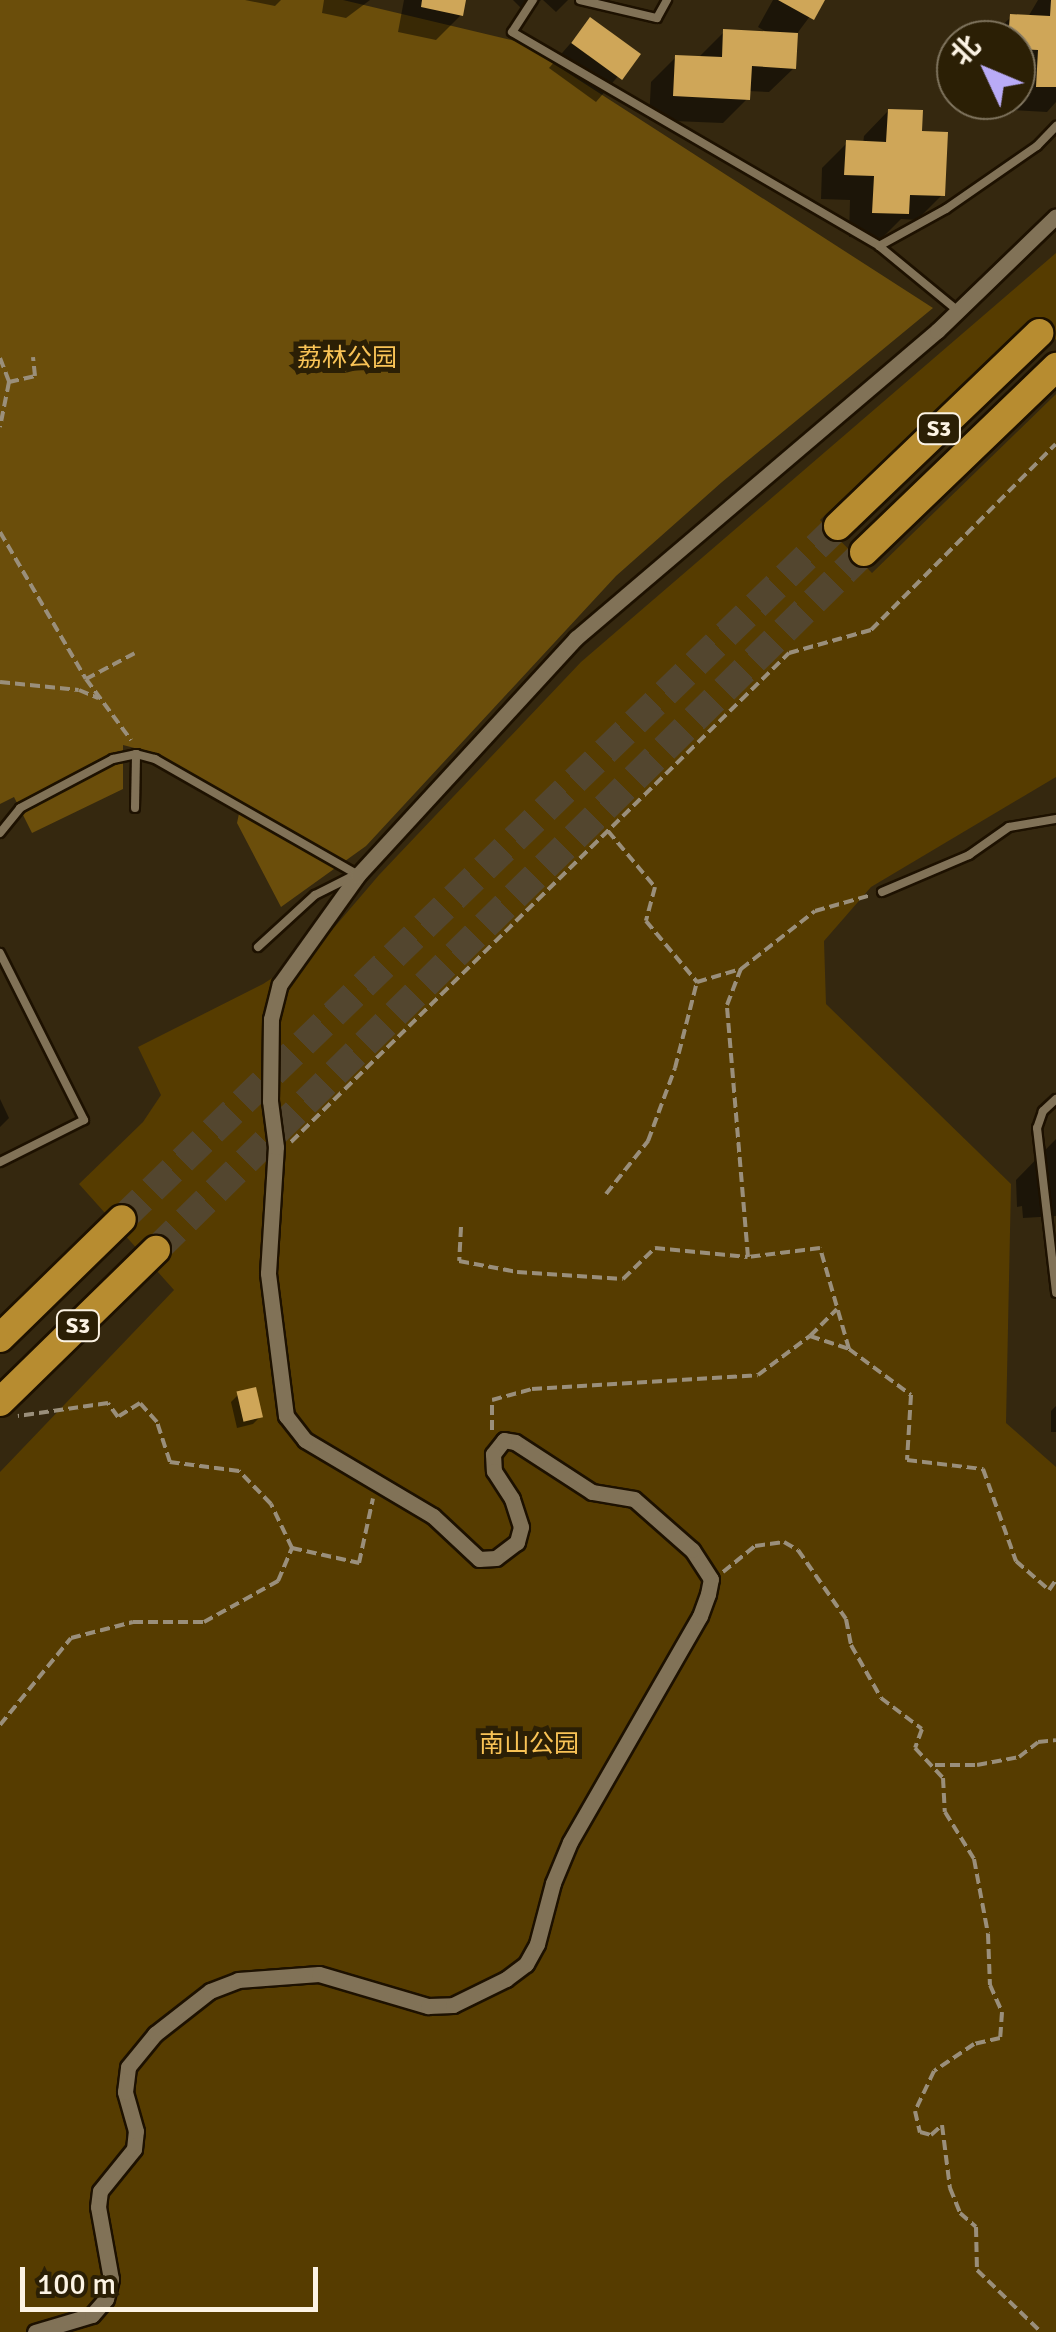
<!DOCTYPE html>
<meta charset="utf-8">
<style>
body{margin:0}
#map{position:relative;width:1056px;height:2332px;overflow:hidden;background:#35280f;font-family:Signika,"Noto Sans SC",sans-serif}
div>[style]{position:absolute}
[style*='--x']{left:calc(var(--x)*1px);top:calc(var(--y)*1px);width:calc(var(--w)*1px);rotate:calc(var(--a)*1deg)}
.green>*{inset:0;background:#563c00}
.forest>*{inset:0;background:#6b4e0b}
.shadow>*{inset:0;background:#0007}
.building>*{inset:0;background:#cfa658;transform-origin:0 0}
.motorway-tunnel>*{height:28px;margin-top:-14px;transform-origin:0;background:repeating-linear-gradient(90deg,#53462f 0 28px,transparent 0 42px)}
.path>*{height:4px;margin-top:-2px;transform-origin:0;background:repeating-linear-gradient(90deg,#9a8f7b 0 10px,transparent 0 15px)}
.roads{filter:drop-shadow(2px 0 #1d1100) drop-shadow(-2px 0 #1d1100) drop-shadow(0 2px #1d1100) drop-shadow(0 -2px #1d1100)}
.service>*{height:8px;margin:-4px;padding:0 4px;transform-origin:4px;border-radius:4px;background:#817257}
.minor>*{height:15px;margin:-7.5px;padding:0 7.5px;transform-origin:7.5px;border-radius:7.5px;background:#817257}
.motorway>*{height:28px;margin:-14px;padding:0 14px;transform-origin:14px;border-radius:14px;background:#b78c30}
span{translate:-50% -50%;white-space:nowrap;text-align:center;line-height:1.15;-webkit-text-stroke:10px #2b1f05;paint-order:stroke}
.shield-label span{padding:2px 8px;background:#2b1f05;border:2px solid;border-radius:8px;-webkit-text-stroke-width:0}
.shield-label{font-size:22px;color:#fcf3e4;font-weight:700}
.park-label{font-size:25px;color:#f9c356}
.north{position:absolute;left:936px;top:20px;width:100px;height:100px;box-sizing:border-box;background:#2b1f05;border:2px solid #7f745e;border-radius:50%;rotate:314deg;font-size:28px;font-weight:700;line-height:40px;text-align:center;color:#fcf3e4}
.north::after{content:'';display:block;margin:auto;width:35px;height:45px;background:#b9abf7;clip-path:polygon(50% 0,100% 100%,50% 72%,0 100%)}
.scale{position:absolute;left:20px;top:2267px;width:298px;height:45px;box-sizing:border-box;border:5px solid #fcf3e4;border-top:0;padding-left:12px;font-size:30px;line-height:35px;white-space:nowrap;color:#fcf3e4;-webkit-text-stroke:8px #2b1f05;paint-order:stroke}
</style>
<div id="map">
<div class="green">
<i style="clip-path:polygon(1056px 253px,1056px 340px,1034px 319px,820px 520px,872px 573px,1056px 394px,1056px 777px,871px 887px,824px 941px,826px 1004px,1011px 1184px,1006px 1423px,1056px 1467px,1056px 2332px,0 2332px,0 1472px,174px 1290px,79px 1184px,143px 1122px,161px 1095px,138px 1047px,263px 984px,314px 951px,379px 875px,581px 662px)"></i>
</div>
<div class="forest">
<i style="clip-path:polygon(0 0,343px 0,520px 42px,933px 308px,722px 482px,616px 576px,366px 846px,281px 907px,237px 823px,241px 804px,157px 754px,123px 745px,123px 789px,32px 833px,14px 797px,0 804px)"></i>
</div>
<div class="shadow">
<i style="clip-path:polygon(245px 0,281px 0,275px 6px)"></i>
<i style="clip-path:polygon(324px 0,370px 0,346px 18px,322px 13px)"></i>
<i style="clip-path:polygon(404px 0,465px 0,461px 15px,436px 40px,398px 32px)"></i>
<i style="clip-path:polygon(513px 0,541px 0,527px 14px)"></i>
<i style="clip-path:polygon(543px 0,568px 0,556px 12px)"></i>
<i style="clip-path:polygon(773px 0,822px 0,796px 35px,794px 68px,769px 92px,748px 91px,747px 99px,723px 123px,649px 120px,651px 82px,676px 57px,699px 57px,724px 32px,772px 35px,758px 27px)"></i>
<i style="clip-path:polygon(1038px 0,1056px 0,1056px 102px,1047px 112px,1013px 110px,1016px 40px,987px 40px,1011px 17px,1028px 17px)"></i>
<i style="clip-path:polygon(590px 21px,637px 54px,596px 102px,549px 68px)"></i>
<i style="clip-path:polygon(888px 111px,919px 133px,942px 195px,917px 220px,901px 219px,882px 238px,849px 237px,850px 200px,821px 199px,822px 168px,847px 143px,863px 144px,864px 136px)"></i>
<i style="clip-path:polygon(0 1099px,9px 1118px,0 1127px)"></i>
<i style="clip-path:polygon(1056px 1139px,1056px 1216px,1023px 1218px,1022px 1206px,1017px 1207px,1016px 1180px)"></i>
<i style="clip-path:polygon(239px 1394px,261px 1416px,253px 1424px,237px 1428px,231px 1402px)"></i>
<i style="clip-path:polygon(1056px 1406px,1056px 1432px,1051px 1432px,1051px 1411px)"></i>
</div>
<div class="building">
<i style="clip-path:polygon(422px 0,466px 0,463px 16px,421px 7px)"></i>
<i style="clip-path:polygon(778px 0,825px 0,814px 20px)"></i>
<i style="clip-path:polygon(1051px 0,1056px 0,1056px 87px,1036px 87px,1038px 50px,1016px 49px,1016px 40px,1008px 40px,1010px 14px,1050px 16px)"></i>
<i style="left:590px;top:17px;width:63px;height:32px;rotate:36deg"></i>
<i style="clip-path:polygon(723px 29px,798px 33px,796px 69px,752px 66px,750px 100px,673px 96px,675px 55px,722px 57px)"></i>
<i style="clip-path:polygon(888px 109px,923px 110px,922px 131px,948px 132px,945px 196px,910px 195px,909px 214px,872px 213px,874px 176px,844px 175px,846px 140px,886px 142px)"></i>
<i style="left:256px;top:1387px;width:31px;height:20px;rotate:77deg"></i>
</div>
<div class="motorway-tunnel">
<i style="--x:122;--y:1219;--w:996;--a:-44.06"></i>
<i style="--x:156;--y:1250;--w:994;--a:-44.59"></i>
</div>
<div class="path">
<i style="--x:0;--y:358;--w:26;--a:69"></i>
<i style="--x:9;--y:382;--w:46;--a:101.3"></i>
<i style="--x:9;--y:382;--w:27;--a:-13"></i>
<i style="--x:35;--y:376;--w:19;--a:-96"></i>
<i style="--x:0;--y:532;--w:170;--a:59.7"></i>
<i style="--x:86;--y:679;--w:76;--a:53.6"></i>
<i style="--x:86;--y:679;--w:55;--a:-28"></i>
<i style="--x:0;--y:682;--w:79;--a:5.8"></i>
<i style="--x:79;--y:690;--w:21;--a:23"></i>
<i style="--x:608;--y:831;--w:73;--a:50"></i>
<i style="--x:655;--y:887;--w:35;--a:105"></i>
<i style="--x:646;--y:921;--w:80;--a:50.1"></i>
<i style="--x:697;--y:982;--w:46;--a:-16.5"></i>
<i style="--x:291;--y:1142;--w:698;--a:-44.48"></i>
<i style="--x:789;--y:653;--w:85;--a:-15.7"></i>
<i style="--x:871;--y:630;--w:262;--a:-45.2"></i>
<i style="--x:606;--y:1194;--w:68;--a:-51.6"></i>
<i style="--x:648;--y:1141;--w:78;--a:-69.7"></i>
<i style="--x:675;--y:1068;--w:89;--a:-75.7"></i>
<i style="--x:461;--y:1227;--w:34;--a:93"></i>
<i style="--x:459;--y:1261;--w:59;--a:10.7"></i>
<i style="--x:517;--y:1272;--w:106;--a:3.8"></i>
<i style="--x:623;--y:1279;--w:45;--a:-44.1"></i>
<i style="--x:655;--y:1248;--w:93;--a:5.5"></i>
<i style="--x:810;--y:1336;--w:38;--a:-45"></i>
<i style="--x:849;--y:1349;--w:105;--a:-106"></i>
<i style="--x:820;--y:1248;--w:73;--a:172.9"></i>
<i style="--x:748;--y:1257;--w:253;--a:-94.8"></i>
<i style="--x:727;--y:1005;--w:39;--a:-69"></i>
<i style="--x:741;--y:969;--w:94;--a:-38.1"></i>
<i style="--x:815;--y:911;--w:58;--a:-15.9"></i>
<i style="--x:492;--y:1430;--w:30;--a:-90"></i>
<i style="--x:492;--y:1400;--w:41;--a:-15.4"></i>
<i style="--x:532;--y:1389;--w:226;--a:-3.5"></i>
<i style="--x:758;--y:1375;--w:65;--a:-36.9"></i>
<i style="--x:810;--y:1336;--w:41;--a:18.4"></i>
<i style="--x:849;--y:1349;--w:77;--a:36.6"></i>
<i style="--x:911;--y:1395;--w:65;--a:93.5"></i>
<i style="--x:907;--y:1460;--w:77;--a:6.8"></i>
<i style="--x:983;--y:1469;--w:98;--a:70.3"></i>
<i style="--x:1016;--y:1561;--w:44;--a:41.3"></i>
<i style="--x:1049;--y:1590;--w:12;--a:-55"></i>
<i style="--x:292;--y:1548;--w:69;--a:12.6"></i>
<i style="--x:359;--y:1563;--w:66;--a:-77.8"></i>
<i style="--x:723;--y:1572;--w:41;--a:-39.1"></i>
<i style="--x:755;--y:1546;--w:29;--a:-8"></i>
<i style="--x:784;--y:1542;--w:16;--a:30"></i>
<i style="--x:798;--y:1550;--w:84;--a:55.2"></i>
<i style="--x:846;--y:1619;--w:26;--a:79"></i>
<i style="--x:851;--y:1645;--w:61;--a:60.5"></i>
<i style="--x:881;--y:1698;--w:51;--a:37.1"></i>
<i style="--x:922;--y:1729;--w:20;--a:110"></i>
<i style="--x:915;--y:1748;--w:41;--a:47"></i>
<i style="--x:943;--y:1778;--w:34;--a:87"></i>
<i style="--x:945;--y:1812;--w:55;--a:58.3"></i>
<i style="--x:974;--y:1859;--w:76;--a:79.4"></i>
<i style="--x:988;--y:1934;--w:51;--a:87.8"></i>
<i style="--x:990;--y:1985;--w:30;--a:66"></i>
<i style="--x:1002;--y:2012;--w:26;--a:94"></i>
<i style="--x:1000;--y:2038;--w:27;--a:167"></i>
<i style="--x:974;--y:2044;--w:48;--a:146"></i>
<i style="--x:934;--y:2071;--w:44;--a:115.4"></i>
<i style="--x:915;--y:2111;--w:22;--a:77"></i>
<i style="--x:920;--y:2132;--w:11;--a:15"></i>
<i style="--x:931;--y:2135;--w:15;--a:-42"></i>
<i style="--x:942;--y:2125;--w:64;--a:82.8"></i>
<i style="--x:950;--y:2188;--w:27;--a:68"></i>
<i style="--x:960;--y:2213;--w:21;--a:41"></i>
<i style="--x:976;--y:2227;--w:43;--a:88.7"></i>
<i style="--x:977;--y:2270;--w:89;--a:44.1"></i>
<i style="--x:0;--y:1725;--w:112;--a:-50.8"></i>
<i style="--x:71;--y:1638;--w:64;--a:-14.5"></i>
<i style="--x:133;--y:1622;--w:71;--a:0"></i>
<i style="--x:204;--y:1622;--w:85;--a:-29"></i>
<i style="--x:278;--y:1581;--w:36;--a:-67"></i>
<i style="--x:292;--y:1548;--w:49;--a:-115.5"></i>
<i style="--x:271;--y:1504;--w:46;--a:-134.1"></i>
<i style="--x:239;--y:1471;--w:70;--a:-172.6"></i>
<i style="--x:170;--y:1462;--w:42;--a:-108"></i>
<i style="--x:157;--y:1422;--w:25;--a:-132"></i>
<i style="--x:140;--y:1403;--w:26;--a:148"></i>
<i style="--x:118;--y:1417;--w:17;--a:-126"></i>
<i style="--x:108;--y:1403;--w:91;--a:171.8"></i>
<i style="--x:935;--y:1765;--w:42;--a:0"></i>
<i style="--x:977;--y:1765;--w:43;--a:-10.8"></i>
<i style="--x:1019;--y:1757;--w:24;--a:-38"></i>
<i style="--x:1038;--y:1742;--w:18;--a:-6"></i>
</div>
<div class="roads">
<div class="service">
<i style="--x:533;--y:0;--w:38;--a:123"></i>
<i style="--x:512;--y:32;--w:425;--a:30.2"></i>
<i style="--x:879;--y:246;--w:102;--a:39.4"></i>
<i style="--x:580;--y:0;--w:79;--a:13.2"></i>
<i style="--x:657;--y:18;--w:21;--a:-61"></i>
<i style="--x:879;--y:246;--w:77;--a:-28.9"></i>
<i style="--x:946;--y:209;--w:111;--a:-34.7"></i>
<i style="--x:1037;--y:146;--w:28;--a:-46"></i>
<i style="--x:135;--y:808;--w:54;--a:-88.9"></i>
<i style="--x:0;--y:833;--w:32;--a:-51"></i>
<i style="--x:20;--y:808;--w:105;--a:-27.8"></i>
<i style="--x:113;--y:759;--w:24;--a:-12"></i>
<i style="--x:136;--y:754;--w:20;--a:15"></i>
<i style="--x:155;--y:759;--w:234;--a:29.7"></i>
<i style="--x:882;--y:892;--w:95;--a:-23"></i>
<i style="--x:969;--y:855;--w:49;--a:-35"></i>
<i style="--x:1009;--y:827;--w:48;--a:-9.7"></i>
<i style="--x:258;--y:947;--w:77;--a:-42.4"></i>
<i style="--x:315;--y:895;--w:42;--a:-26.6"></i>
<i style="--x:0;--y:953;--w:187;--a:63.3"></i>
<i style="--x:84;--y:1120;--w:94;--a:153.4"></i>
<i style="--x:1056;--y:1099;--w:18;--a:137"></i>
<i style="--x:1043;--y:1111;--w:18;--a:109"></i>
<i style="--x:1037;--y:1128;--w:166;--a:83.4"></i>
</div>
<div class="minor">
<i style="--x:35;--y:2332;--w:59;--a:-16.6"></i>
<i style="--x:92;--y:2315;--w:21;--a:-49"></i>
<i style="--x:106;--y:2299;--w:21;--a:-76"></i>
<i style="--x:111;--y:2279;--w:73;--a:-100.2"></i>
<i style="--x:98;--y:2207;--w:16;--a:-83"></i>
<i style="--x:100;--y:2191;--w:54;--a:-51"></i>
<i style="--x:134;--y:2149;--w:18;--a:-84"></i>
<i style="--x:136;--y:2131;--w:41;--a:-105.8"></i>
<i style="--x:125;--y:2092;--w:25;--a:-83"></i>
<i style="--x:128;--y:2067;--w:43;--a:-50.7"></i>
<i style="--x:155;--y:2034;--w:70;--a:-38"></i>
<i style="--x:210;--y:1991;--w:30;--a:-21"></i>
<i style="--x:238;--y:1980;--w:81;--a:-4.2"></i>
<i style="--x:319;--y:1974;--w:114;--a:16.4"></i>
<i style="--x:428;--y:2006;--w:25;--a:-2"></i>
<i style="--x:453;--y:2005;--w:59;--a:-26.1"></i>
<i style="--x:506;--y:1979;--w:25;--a:-37"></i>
<i style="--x:526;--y:1964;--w:23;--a:-61"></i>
<i style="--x:537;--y:1944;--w:63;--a:-75.3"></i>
<i style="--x:553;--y:1883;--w:44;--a:-67.5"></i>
<i style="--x:570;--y:1842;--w:261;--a:-60.1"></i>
<i style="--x:700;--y:1616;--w:23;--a:-70"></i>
<i style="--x:708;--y:1594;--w:15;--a:-79"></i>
<i style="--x:711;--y:1579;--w:35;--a:-123"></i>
<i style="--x:692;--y:1550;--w:77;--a:-138.7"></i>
<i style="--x:634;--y:1499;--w:43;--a:-170.5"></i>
<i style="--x:592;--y:1492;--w:92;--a:-147"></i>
<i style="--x:515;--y:1442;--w:11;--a:-170"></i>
<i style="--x:504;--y:1440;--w:18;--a:128"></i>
<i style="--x:493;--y:1454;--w:17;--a:87"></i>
<i style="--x:494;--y:1471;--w:33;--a:57"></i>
<i style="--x:512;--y:1499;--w:29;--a:72"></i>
<i style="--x:521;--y:1527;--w:16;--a:105"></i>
<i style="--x:517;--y:1542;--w:26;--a:143"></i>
<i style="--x:496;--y:1558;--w:17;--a:177"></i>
<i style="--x:479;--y:1559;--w:63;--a:-136.9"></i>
<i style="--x:433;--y:1516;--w:149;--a:-149.3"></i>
<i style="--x:305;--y:1440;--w:31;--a:-128"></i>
<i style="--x:286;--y:1416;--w:144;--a:-97.2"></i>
<i style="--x:268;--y:1273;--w:126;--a:-86.4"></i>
<i style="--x:276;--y:1147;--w:46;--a:-97.4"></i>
<i style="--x:270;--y:1101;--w:82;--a:-89.3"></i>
<i style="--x:271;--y:1019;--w:36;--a:-76"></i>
<i style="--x:280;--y:984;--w:134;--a:-54.4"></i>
<i style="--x:358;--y:875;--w:322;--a:-47.4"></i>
<i style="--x:576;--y:638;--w:474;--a:-40.4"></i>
<i style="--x:937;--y:331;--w:165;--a:-44"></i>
</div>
<div class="motorway">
<i style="--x:838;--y:526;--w:279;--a:-43.8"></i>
<i style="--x:864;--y:552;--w:267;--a:-43.9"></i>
<i style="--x:0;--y:1338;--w:170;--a:-44.3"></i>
<i style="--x:0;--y:1402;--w:218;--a:-44.3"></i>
</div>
</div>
<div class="shield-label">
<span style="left:939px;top:429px">S3</span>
<span style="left:78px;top:1326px">S3</span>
</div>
<div class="park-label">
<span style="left:347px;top:358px">荔林公园</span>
<span style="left:529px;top:1744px">南山公园</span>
</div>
<div class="north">北</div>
<div class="scale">100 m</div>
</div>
